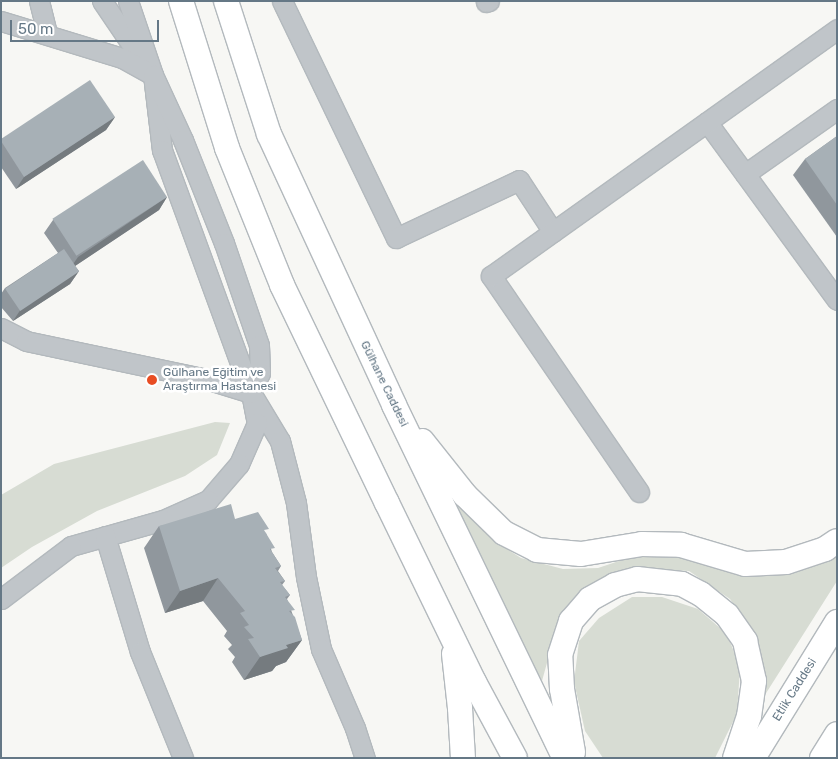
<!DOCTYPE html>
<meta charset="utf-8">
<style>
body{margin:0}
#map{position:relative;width:838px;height:759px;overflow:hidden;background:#f7f7f4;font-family:Rubik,sans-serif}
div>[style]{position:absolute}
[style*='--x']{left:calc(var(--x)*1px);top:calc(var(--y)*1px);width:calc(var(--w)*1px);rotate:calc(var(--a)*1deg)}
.green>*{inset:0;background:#d7dcd3}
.roads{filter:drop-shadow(1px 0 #b3b9bd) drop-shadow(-1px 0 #b3b9bd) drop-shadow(0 1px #b3b9bd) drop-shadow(0 -1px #b3b9bd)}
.minor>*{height:19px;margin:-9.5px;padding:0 9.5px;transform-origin:9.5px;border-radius:9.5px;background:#c0c5c9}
.major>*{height:24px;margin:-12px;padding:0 12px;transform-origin:12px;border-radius:12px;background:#fff}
.wall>*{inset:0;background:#90979d}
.shaded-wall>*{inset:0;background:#757b7f}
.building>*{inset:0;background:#a7b0b6;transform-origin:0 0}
.dots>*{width:14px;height:14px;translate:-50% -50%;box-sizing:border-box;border:2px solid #fff;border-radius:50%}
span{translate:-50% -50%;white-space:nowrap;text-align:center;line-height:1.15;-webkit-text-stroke:5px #fff;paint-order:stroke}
.poi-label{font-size:12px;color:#657886}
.left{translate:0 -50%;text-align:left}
.street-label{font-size:12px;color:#657886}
.frame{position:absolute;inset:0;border:2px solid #657886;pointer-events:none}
.scale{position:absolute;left:10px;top:20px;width:149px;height:22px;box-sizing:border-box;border:2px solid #657886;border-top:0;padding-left:6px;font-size:15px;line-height:18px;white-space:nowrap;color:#657886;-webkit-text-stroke:4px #fff;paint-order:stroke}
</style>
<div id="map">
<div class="green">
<i style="clip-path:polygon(215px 422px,230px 423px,217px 455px,185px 476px,97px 511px,32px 547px,1px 568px,1px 495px,54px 464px)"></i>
<i style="clip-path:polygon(439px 474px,493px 540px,521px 558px,563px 569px,598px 568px,628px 558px,660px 556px,698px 559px,746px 572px,798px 571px,837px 556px,837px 581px,763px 698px,759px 660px,749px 625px,730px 599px,689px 571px,655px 569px,627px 573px,553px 641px,542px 681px,489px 582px)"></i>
<i style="clip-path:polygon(632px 597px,662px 597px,698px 609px,727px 634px,740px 667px,737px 714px,715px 758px,603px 758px,585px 731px,574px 682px,579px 641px,599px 618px)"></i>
</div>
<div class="roads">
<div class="minor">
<i style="--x:39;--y:1;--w:33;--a:76"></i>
<i style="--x:102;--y:1;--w:71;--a:55.9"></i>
<i style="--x:128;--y:1;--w:78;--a:71.3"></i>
<i style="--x:153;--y:75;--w:76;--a:83.2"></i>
<i style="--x:162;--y:150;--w:259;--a:69.9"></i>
<i style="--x:251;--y:393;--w:56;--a:58.9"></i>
<i style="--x:280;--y:441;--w:64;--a:75.5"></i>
<i style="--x:296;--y:503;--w:75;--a:82.3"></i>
<i style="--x:306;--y:577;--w:74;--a:78.2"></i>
<i style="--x:321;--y:649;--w:86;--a:66.7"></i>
<i style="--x:355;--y:728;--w:32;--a:72"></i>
<i style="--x:282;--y:1;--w:263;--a:64.3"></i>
<i style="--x:396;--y:238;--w:136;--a:-25.2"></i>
<i style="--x:519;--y:180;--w:62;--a:56.8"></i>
<i style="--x:486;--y:2;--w:3;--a:-18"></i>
<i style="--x:1;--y:21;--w:127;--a:17"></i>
<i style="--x:122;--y:58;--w:35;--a:29"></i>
<i style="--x:153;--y:75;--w:72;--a:65.2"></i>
<i style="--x:183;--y:140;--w:111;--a:68.3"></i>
<i style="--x:224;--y:243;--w:108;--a:71.1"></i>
<i style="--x:259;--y:345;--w:28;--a:88"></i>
<i style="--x:260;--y:373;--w:22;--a:114"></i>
<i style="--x:251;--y:393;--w:31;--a:79"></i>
<i style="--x:257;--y:423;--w:45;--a:113.7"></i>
<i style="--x:239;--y:464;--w:48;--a:130.7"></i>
<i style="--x:208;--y:500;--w:49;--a:156"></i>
<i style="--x:163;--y:520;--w:96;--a:164.2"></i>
<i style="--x:71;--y:546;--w:88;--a:142.9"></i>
<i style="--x:707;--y:122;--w:220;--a:53.9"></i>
<i style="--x:745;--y:174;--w:113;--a:-35.2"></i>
<i style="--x:1;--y:328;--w:28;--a:27"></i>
<i style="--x:26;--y:341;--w:180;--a:11.9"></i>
<i style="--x:202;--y:378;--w:51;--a:17"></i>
<i style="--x:639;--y:492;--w:262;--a:-124.4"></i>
<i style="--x:491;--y:276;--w:425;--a:-35.5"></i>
<i style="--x:105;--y:536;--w:121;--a:73.2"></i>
<i style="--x:140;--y:652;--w:114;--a:67.9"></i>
</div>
<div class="major">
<i style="--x:181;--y:1;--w:154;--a:72.6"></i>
<i style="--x:227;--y:148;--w:148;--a:68.1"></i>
<i style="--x:282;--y:285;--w:242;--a:64.3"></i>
<i style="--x:387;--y:503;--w:199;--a:64.1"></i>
<i style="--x:474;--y:682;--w:86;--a:61.7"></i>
<i style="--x:226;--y:1;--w:140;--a:72.1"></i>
<i style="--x:269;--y:134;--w:298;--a:65.2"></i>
<i style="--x:394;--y:405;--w:392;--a:64.2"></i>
<i style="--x:422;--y:441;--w:69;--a:51.5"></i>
<i style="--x:465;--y:495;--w:54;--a:44.3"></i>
<i style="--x:504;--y:533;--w:37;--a:27"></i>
<i style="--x:537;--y:550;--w:44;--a:5.2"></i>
<i style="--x:581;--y:554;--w:62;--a:-9.3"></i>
<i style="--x:642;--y:544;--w:39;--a:1"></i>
<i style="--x:681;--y:545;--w:67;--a:16.5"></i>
<i style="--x:745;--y:564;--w:41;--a:-2.8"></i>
<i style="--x:786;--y:562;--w:41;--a:-18.4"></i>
<i style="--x:825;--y:549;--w:14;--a:-34"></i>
<i style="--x:454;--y:654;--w:54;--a:83.7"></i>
<i style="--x:460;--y:708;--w:50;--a:86.6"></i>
<i style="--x:573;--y:752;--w:64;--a:-99.9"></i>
<i style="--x:562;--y:689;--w:34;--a:-93"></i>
<i style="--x:560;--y:655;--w:36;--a:-72"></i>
<i style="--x:571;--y:621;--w:29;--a:-49"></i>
<i style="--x:590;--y:599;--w:29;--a:-29"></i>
<i style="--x:615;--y:585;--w:23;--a:-15"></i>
<i style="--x:637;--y:579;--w:45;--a:6.3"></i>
<i style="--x:682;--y:584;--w:21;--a:28"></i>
<i style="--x:701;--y:594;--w:33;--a:39"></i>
<i style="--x:727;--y:615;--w:32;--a:55"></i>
<i style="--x:745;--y:641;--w:41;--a:77.3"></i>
<i style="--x:754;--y:681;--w:35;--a:98"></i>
<i style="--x:749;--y:716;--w:44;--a:108.4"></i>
<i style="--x:753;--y:758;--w:160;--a:-58.3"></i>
<i style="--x:822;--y:758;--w:28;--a:-58"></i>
</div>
</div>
<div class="wall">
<i style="clip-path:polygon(115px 117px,106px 130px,16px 189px,1px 167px,1px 139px)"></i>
<i style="clip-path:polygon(837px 136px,837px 237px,793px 175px,805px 159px)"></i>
<i style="clip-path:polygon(167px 197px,159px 210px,75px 266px,79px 271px,70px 284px,13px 321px,1px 307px,1px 294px,5px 288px,58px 253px,44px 233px,53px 220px)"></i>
<i style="clip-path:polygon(235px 519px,266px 533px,272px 552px,281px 566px,278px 571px,285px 581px,282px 585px,290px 595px,287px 599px,302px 640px,286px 662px,276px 666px,272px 671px,244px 680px,232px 662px,235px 657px,228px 649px,232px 645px,224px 636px,227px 631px,203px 601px,165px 613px,144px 548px,159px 526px)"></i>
</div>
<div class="shaded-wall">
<i style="clip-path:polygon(115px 117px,106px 130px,16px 189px,24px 177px)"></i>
<i style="clip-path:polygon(167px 197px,159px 210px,69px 270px,78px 257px)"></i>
<i style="clip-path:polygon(79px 271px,70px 284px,13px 321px,21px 309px)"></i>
<i style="clip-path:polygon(218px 578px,203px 601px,165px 613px,180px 591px)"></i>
<i style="clip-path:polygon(302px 640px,286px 662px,276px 666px,272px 671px,244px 680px,260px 657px,286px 645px)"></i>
</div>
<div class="building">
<i style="clip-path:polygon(90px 80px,115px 117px,24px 177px,1px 141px,1px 139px)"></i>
<i style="clip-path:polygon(837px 136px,837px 205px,805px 159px)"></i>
<i style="left:143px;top:160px;width:44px;height:108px;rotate:57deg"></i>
<i style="left:64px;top:249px;width:27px;height:71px;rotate:56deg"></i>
<i style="clip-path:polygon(231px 504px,235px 519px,258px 512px,269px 529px,264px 530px,275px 548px,270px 549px,281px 566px,275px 568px,285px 581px,280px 582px,290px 595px,285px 597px,295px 610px,289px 611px,295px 617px,302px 640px,286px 645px,288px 648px,260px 657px,248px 639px,254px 638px,244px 627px,249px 625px,240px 613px,245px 611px,218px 578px,180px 591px,159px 526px)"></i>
</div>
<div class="dots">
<i style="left:152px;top:380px;background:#e84d23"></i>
</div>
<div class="poi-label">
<span class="left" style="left:163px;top:380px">Gülhane Eğitim ve<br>Araştırma Hastanesi</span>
</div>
<div class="street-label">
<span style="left:384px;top:384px;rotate:64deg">Gülhane Caddesi</span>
<span style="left:795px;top:690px;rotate:-58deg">Etlik Caddesi</span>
</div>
<div class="frame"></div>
<div class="scale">50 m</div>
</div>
